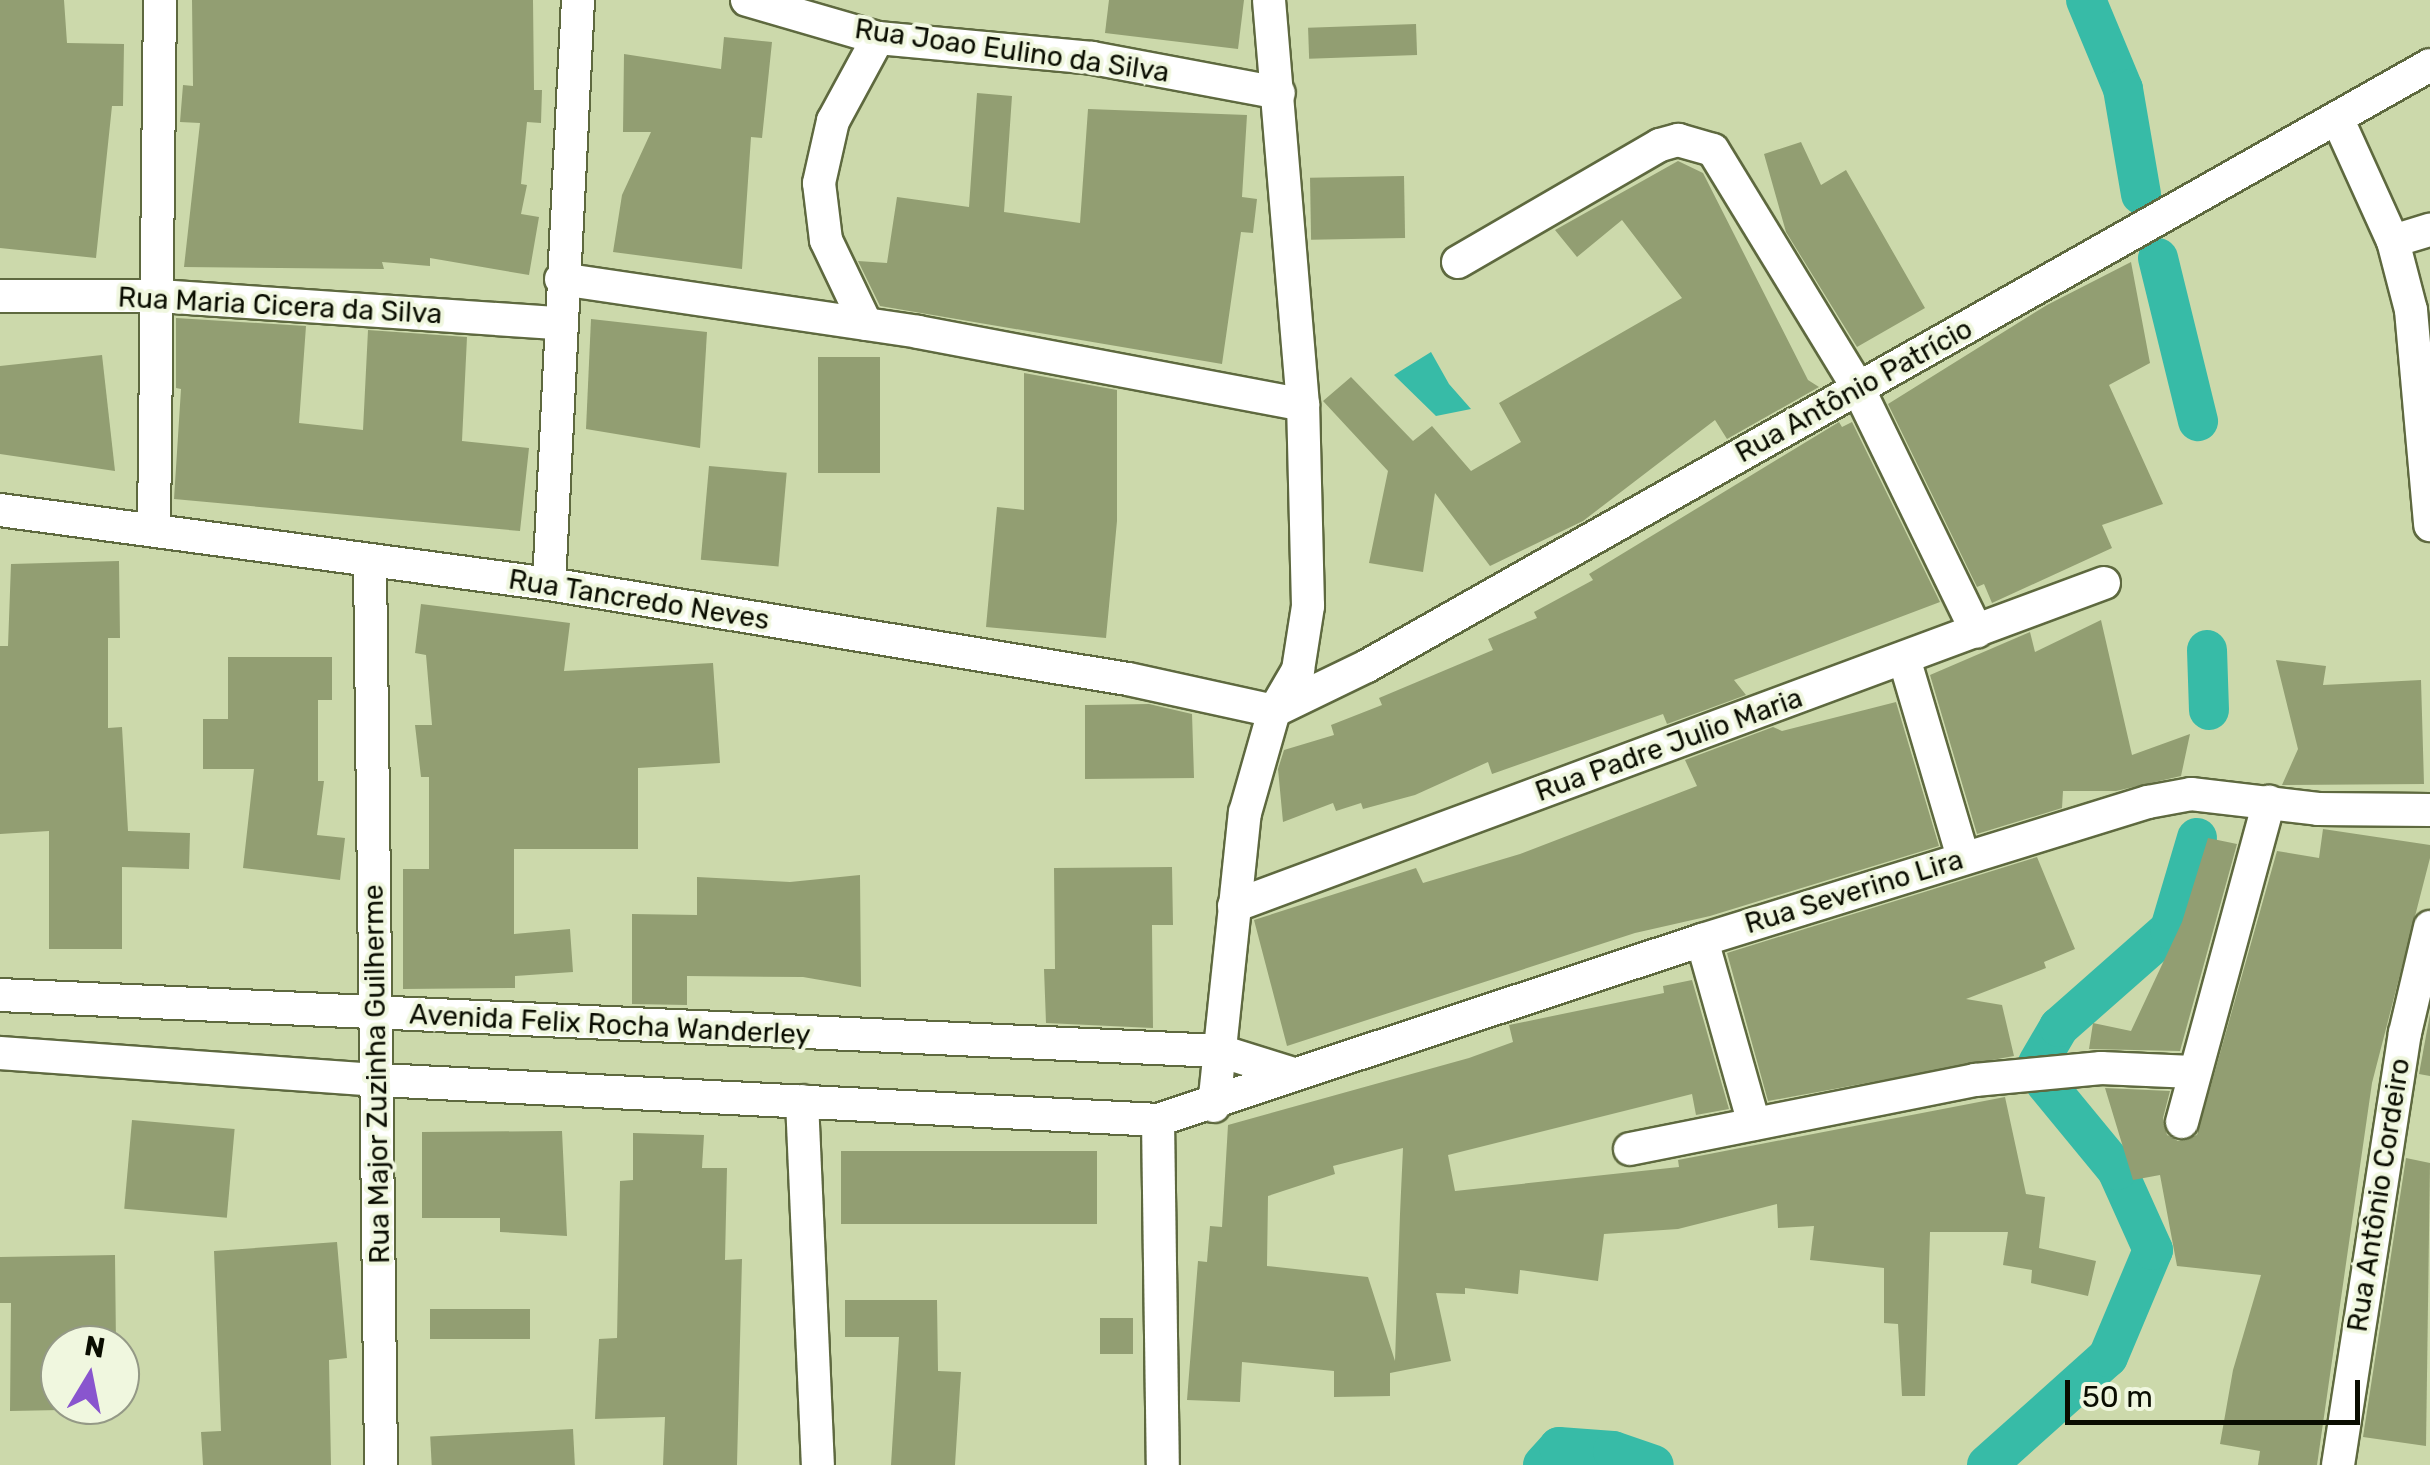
<!DOCTYPE html>
<meta charset="utf-8">
<style>
body{margin:0}
#map{position:relative;width:2430px;height:1465px;overflow:hidden;background:#ccd9ab;font-family:Rubik,sans-serif}
div>[style]{position:absolute}
[style*='--x']{left:calc(var(--x)*1px);top:calc(var(--y)*1px);width:calc(var(--w)*1px);rotate:calc(var(--a)*1deg)}
.water>*{inset:0;background:#37bba7}
.canal>*{height:40px;margin:-20px;padding:0 20px;transform-origin:20px;border-radius:20px;background:#37bba7}
.building>*{inset:0;background:#929e72;transform-origin:0 0}
.roads{filter:drop-shadow(2px 0 #5e693f) drop-shadow(-2px 0 #5e693f) drop-shadow(0 2px #5e693f) drop-shadow(0 -2px #5e693f)}
.street>*{height:32px;margin:-16px;padding:0 16px;transform-origin:16px;border-radius:16px;background:#fff}
span{translate:-50% -50%;white-space:nowrap;text-align:center;line-height:1.15;-webkit-text-stroke:8px #f0f7df;paint-order:stroke}
.street-label{font-size:28px;color:#0a0d01}
.north{position:absolute;left:40px;top:1325px;width:100px;height:100px;box-sizing:border-box;background:#f0f7df;border:2px solid #949986;border-radius:50%;rotate:10deg;font-size:28px;font-weight:700;line-height:40px;text-align:center;color:#0a0d01}
.north::after{content:'';display:block;margin:auto;width:35px;height:45px;background:#8955ce;clip-path:polygon(50% 0,100% 100%,50% 72%,0 100%)}
.scale{position:absolute;left:2065px;top:1380px;width:295px;height:45px;box-sizing:border-box;border:5px solid #0a0d01;border-top:0;padding-left:12px;font-size:30px;line-height:35px;white-space:nowrap;color:#0a0d01;-webkit-text-stroke:8px #f0f7df;paint-order:stroke}
</style>
<div id="map">
<div class="water">
<i style="clip-path:polygon(1431px 352px,1449px 384px,1471px 409px,1436px 416px,1394px 375px)"></i>
</div>
<div class="canal">
<i style="--x:2086;--y:0;--w:96;--a:67.4"></i>
<i style="--x:2123;--y:89;--w:107;--a:80.3"></i>
<i style="--x:2158;--y:258;--w:168;--a:76.2"></i>
<i style="--x:2207;--y:650;--w:60;--a:88.1"></i>
<i style="--x:2038;--y:1063;--w:42;--a:-59.7"></i>
<i style="--x:2059;--y:1027;--w:148;--a:-41.4"></i>
<i style="--x:2170;--y:929;--w:95;--a:-73.5"></i>
<i style="--x:1543;--y:1465;--w:24;--a:-48"></i>
<i style="--x:1559;--y:1447;--w:54;--a:4.2"></i>
<i style="--x:1613;--y:1451;--w:43;--a:18.9"></i>
<i style="--x:1987;--y:1465;--w:162;--a:-41.8"></i>
<i style="--x:2108;--y:1357;--w:116;--a:-67.2"></i>
<i style="--x:2153;--y:1250;--w:88;--a:-114.2"></i>
<i style="--x:2117;--y:1170;--w:112;--a:-129.5"></i>
</div>
<div class="building">
<i style="clip-path:polygon(0 0,64px 0,67px 43px,124px 44px,123px 106px,112px 106px,96px 258px,0 248px)"></i>
<i style="clip-path:polygon(192px 0,533px 0,534px 90px,542px 90px,541px 123px,527px 122px,521px 184px,527px 185px,521px 214px,539px 217px,529px 275px,430px 258px,430px 266px,382px 262px,384px 269px,184px 267px,200px 123px,180px 122px,183px 85px,193px 86px)"></i>
<i style="clip-path:polygon(1109px 0,1244px 0,1238px 49px,1105px 33px)"></i>
<i style="left:1416px;top:24px;width:31px;height:108px;rotate:88deg"></i>
<i style="clip-path:polygon(724px 37px,772px 42px,762px 138px,751px 137px,742px 269px,613px 252px,622px 195px,651px 132px,623px 132px,624px 54px,721px 69px)"></i>
<i style="clip-path:polygon(977px 93px,1012px 96px,1004px 212px,1080px 223px,1088px 109px,1247px 115px,1242px 197px,1257px 199px,1253px 233px,1241px 232px,1222px 364px,880px 306px,858px 261px,887px 263px,897px 197px,969px 207px)"></i>
<i style="clip-path:polygon(1801px 142px,1821px 185px,1846px 170px,1925px 308px,1857px 347px,1786px 232px,1764px 154px)"></i>
<i style="clip-path:polygon(1678px 161px,1703px 173px,1808px 380px,1819px 387px,1727px 439px,1715px 420px,1583px 521px,1490px 566px,1435px 493px,1423px 572px,1369px 563px,1388px 471px,1323px 401px,1351px 377px,1413px 441px,1432px 426px,1471px 471px,1521px 442px,1499px 403px,1682px 298px,1622px 220px,1577px 257px,1555px 230px)"></i>
<i style="left:1404px;top:176px;width:62px;height:94px;rotate:89deg"></i>
<i style="clip-path:polygon(2131px 262px,2150px 363px,2109px 385px,2163px 504px,2102px 525px,2112px 548px,1992px 603px,1984px 584px,1977px 587px,1888px 404px,2047px 305px)"></i>
<i style="clip-path:polygon(176px 318px,306px 326px,299px 423px,363px 430px,368px 330px,467px 337px,462px 441px,529px 448px,520px 531px,174px 499px,181px 389px,176px 388px)"></i>
<i style="clip-path:polygon(591px 319px,707px 332px,700px 448px,586px 429px)"></i>
<i style="clip-path:polygon(102px 355px,115px 471px,0 454px,0 366px)"></i>
<i style="left:818px;top:357px;width:62px;height:116px"></i>
<i style="clip-path:polygon(1024px 373px,1117px 390px,1117px 521px,1106px 638px,986px 627px,997px 507px,1024px 510px)"></i>
<i style="clip-path:polygon(1839px 422px,1842px 427px,1852px 422px,1940px 602px,1734px 680px,1746px 695px,1667px 724px,1663px 714px,1492px 774px,1488px 762px,1415px 795px,1363px 809px,1361px 803px,1336px 811px,1333px 803px,1283px 822px,1278px 769px,1284px 750px,1334px 735px,1331px 725px,1382px 705px,1379px 698px,1493px 650px,1488px 639px,1537px 618px,1534px 612px,1593px 580px,1589px 574px)"></i>
<i style="left:709px;top:466px;width:78px;height:94px;rotate:5deg"></i>
<i style="clip-path:polygon(119px 561px,120px 638px,108px 638px,108px 728px,122px 727px,128px 831px,190px 833px,189px 869px,122px 867px,122px 949px,49px 949px,49px 831px,0 834px,0 646px,8px 646px,11px 564px)"></i>
<i style="clip-path:polygon(421px 604px,570px 623px,564px 671px,713px 663px,720px 763px,638px 768px,638px 849px,514px 849px,514px 934px,570px 929px,573px 972px,515px 976px,515px 988px,403px 989px,403px 869px,429px 869px,429px 777px,421px 777px,415px 725px,432px 725px,426px 655px,415px 653px)"></i>
<i style="clip-path:polygon(2101px 620px,2132px 755px,2190px 734px,2181px 776px,2116px 791px,2063px 791px,2062px 808px,1977px 834px,1930px 675px,2030px 632px,2035px 652px)"></i>
<i style="clip-path:polygon(228px 657px,332px 657px,332px 700px,318px 700px,318px 781px,324px 781px,317px 835px,345px 838px,340px 880px,243px 868px,254px 769px,203px 769px,203px 719px,228px 719px)"></i>
<i style="clip-path:polygon(2276px 660px,2326px 666px,2323px 685px,2421px 680px,2424px 784px,2282px 785px,2298px 749px)"></i>
<i style="clip-path:polygon(1896px 702px,1939px 846px,1710px 916px,1635px 933px,1287px 1046px,1254px 920px,1416px 868px,1423px 883px,1520px 854px,1697px 786px,1685px 760px,1773px 727px,1782px 731px)"></i>
<i style="clip-path:polygon(1149px 704px,1192px 714px,1194px 778px,1085px 779px,1085px 705px)"></i>
<i style="clip-path:polygon(2323px 829px,2430px 845px,2430px 858px,2372px 1083px,2317px 1465px,2258px 1465px,2260px 1451px,2220px 1444px,2233px 1370px,2261px 1275px,2177px 1266px,2160px 1175px,2133px 1180px,2105px 1088px,2170px 1091px,2163px 1118px,2167px 1135px,2178px 1141px,2197px 1135px,2277px 851px,2319px 858px)"></i>
<i style="clip-path:polygon(2208px 838px,2237px 844px,2180px 1051px,2089px 1049px,2093px 1023px,2131px 1031px,2182px 922px)"></i>
<i style="clip-path:polygon(2037px 857px,2075px 949px,2044px 962px,2046px 968px,1966px 999px,2002px 1005px,2014px 1056px,1768px 1101px,1727px 953px)"></i>
<i style="clip-path:polygon(1172px 867px,1173px 925px,1152px 925px,1153px 1028px,1046px 1023px,1044px 969px,1055px 969px,1054px 868px)"></i>
<i style="clip-path:polygon(860px 875px,861px 987px,803px 977px,687px 976px,687px 1005px,632px 1004px,632px 914px,697px 915px,697px 877px,790px 882px)"></i>
<i style="clip-path:polygon(evenodd,1692px 980px,1729px 1109px,1696px 1115px,1692px 1094px,1448px 1155px,1455px 1191px,1679px 1167px,1678px 1160px,1704px 1155px,2005px 1097px,2026px 1194px,2045px 1197px,2039px 1248px,2096px 1261px,2088px 1296px,2031px 1283px,2032px 1270px,2003px 1265px,2008px 1232px,1930px 1232px,1925px 1396px,1902px 1396px,1898px 1324px,1884px 1323px,1884px 1268px,1810px 1260px,1814px 1226px,1778px 1228px,1777px 1204px,1678px 1229px,1604px 1234px,1598px 1281px,1520px 1270px,1518px 1294px,1465px 1288px,1465px 1294px,1436px 1293px,1451px 1361px,1390px 1373px,1390px 1396px,1334px 1397px,1334px 1371px,1242px 1362px,1240px 1402px,1187px 1400px,1198px 1261px,1207px 1262px,1210px 1226px,1222px 1227px,1228px 1125px,1469px 1058px,1513px 1042px,1509px 1025px,1664px 993px,1663px 986px,1692px 980px,1403px 1148px,1400px 1214px,1395px 1361px,1368px 1277px,1267px 1266px,1268px 1196px,1335px 1174px,1333px 1166px,1403px 1148px)"></i>
<i style="clip-path:polygon(2430px 1014px,2430px 1076px,2419px 1074px)"></i>
<i style="left:132px;top:1120px;width:103px;height:89px;rotate:5deg"></i>
<i style="clip-path:polygon(562px 1131px,567px 1236px,500px 1232px,500px 1218px,422px 1218px,422px 1132px)"></i>
<i style="clip-path:polygon(633px 1133px,704px 1135px,702px 1168px,727px 1168px,725px 1260px,742px 1259px,737px 1465px,663px 1465px,665px 1417px,595px 1419px,599px 1339px,617px 1338px,620px 1181px,633px 1180px)"></i>
<i style="left:841px;top:1151px;width:256px;height:73px"></i>
<i style="clip-path:polygon(2406px 1158px,2430px 1163px,2426px 1446px,2363px 1437px)"></i>
<i style="clip-path:polygon(337px 1242px,347px 1358px,329px 1360px,331px 1465px,203px 1465px,201px 1432px,221px 1431px,214px 1251px)"></i>
<i style="clip-path:polygon(115px 1255px,116px 1345px,60px 1345px,60px 1410px,10px 1411px,11px 1303px,0 1303px,0 1257px)"></i>
<i style="clip-path:polygon(845px 1300px,937px 1300px,938px 1371px,961px 1372px,955px 1465px,891px 1465px,899px 1337px,845px 1337px)"></i>
<i style="left:430px;top:1309px;width:100px;height:30px"></i>
<i style="left:1100px;top:1318px;width:33px;height:36px"></i>
<i style="left:573px;top:1429px;width:36px;height:143px;rotate:87deg"></i>
</div>
<div class="roads">
<div class="street">
<i style="--x:747;--y:0;--w:136;--a:16.2"></i>
<i style="--x:878;--y:38;--w:215;--a:5.3"></i>
<i style="--x:1092;--y:58;--w:190;--a:10.6"></i>
<i style="--x:2338;--y:120;--w:133;--a:65.6"></i>
<i style="--x:2393;--y:241;--w:71;--a:75.4"></i>
<i style="--x:2411;--y:310;--w:216;--a:84.9"></i>
<i style="--x:2393;--y:241;--w:39;--a:-17"></i>
<i style="--x:1458;--y:262;--w:233;--a:-30.1"></i>
<i style="--x:1660;--y:145;--w:19;--a:-16"></i>
<i style="--x:1678;--y:140;--w:36;--a:16"></i>
<i style="--x:1713;--y:150;--w:279;--a:58.6"></i>
<i style="--x:1858;--y:388;--w:271;--a:64"></i>
<i style="--x:561;--y:279;--w:361;--a:8.4"></i>
<i style="--x:918;--y:332;--w:392;--a:10.7"></i>
<i style="--x:0;--y:296;--w:159;--a:0"></i>
<i style="--x:159;--y:296;--w:401;--a:3.9"></i>
<i style="--x:866;--y:324;--w:93;--a:-115.5"></i>
<i style="--x:826;--y:240;--w:57;--a:-97"></i>
<i style="--x:819;--y:183;--w:64;--a:-77.3"></i>
<i style="--x:833;--y:121;--w:94;--a:-61.5"></i>
<i style="--x:0;--y:510;--w:554;--a:7.68"></i>
<i style="--x:549;--y:584;--w:587;--a:9.32"></i>
<i style="--x:1128;--y:679;--w:149;--a:12.4"></i>
<i style="--x:1274;--y:711;--w:103;--a:-25.8"></i>
<i style="--x:1367;--y:666;--w:1221;--a:-29.48"></i>
<i style="--x:154;--y:528;--w:528;--a:-89.35"></i>
<i style="--x:370;--y:563;--w:902;--a:89.3"></i>
<i style="--x:549;--y:584;--w:585;--a:-87.16"></i>
<i style="--x:1904;--y:658;--w:208;--a:73.5"></i>
<i style="--x:1234;--y:906;--w:928;--a:-20.37"></i>
<i style="--x:1702;--y:940;--w:191;--a:74.2"></i>
<i style="--x:0;--y:995;--w:1221;--a:2.63"></i>
<i style="--x:1220;--y:1051;--w:73;--a:17.4"></i>
<i style="--x:0;--y:1053;--w:381;--a:4.1"></i>
<i style="--x:380;--y:1080;--w:779;--a:2.94"></i>
<i style="--x:1158;--y:1120;--w:573;--a:-18.31"></i>
<i style="--x:1702;--y:940;--w:467;--a:-17.2"></i>
<i style="--x:2148;--y:802;--w:44;--a:-10.5"></i>
<i style="--x:2191;--y:794;--w:128;--a:6.7"></i>
<i style="--x:2318;--y:809;--w:112;--a:0.5"></i>
<i style="--x:802;--y:1101;--w:364;--a:87.5"></i>
<i style="--x:1214;--y:1106;--w:295;--a:-84"></i>
<i style="--x:1245;--y:813;--w:106;--a:-74.1"></i>
<i style="--x:1274;--y:711;--w:48;--a:-59.7"></i>
<i style="--x:1298;--y:670;--w:65;--a:-81.1"></i>
<i style="--x:1308;--y:606;--w:201;--a:-91.4"></i>
<i style="--x:1303;--y:405;--w:406;--a:-94.8"></i>
<i style="--x:1158;--y:1120;--w:345;--a:89.2"></i>
<i style="--x:2182;--y:1122;--w:332;--a:-74.8"></i>
<i style="--x:1630;--y:1149;--w:352;--a:-11.3"></i>
<i style="--x:1975;--y:1080;--w:127;--a:-5.4"></i>
<i style="--x:2101;--y:1068;--w:92;--a:2.5"></i>
<i style="--x:2338;--y:1465;--w:437;--a:-81.2"></i>
<i style="--x:2405;--y:1033;--w:109;--a:-76.7"></i>
</div>
</div>
<div class="street-label">
<span style="left:1012px;top:51px;rotate:8deg">Rua Joao Eulino da Silva</span>
<span style="left:280px;top:306px;rotate:3deg">Rua Maria Cicera da Silva</span>
<span style="left:1854px;top:391px;rotate:-29deg">Rua Antônio Patrício</span>
<span style="left:639px;top:600px;rotate:9deg">Rua Tancredo Neves</span>
<span style="left:1669px;top:745px;rotate:-20deg">Rua Padre Julio Maria</span>
<span style="left:1854px;top:892px;rotate:-17deg">Rua Severino Lira</span>
<span style="left:610px;top:1025px;rotate:3deg">Avenida Felix Rocha Wanderley</span>
<span style="left:377px;top:1074px;rotate:-91deg">Rua Major Zuzinha Guilherme</span>
<span style="left:2379px;top:1195px;rotate:-81deg">Rua Antônio Cordeiro</span>
</div>
<div class="north">N</div>
<div class="scale">50 m</div>
</div>
